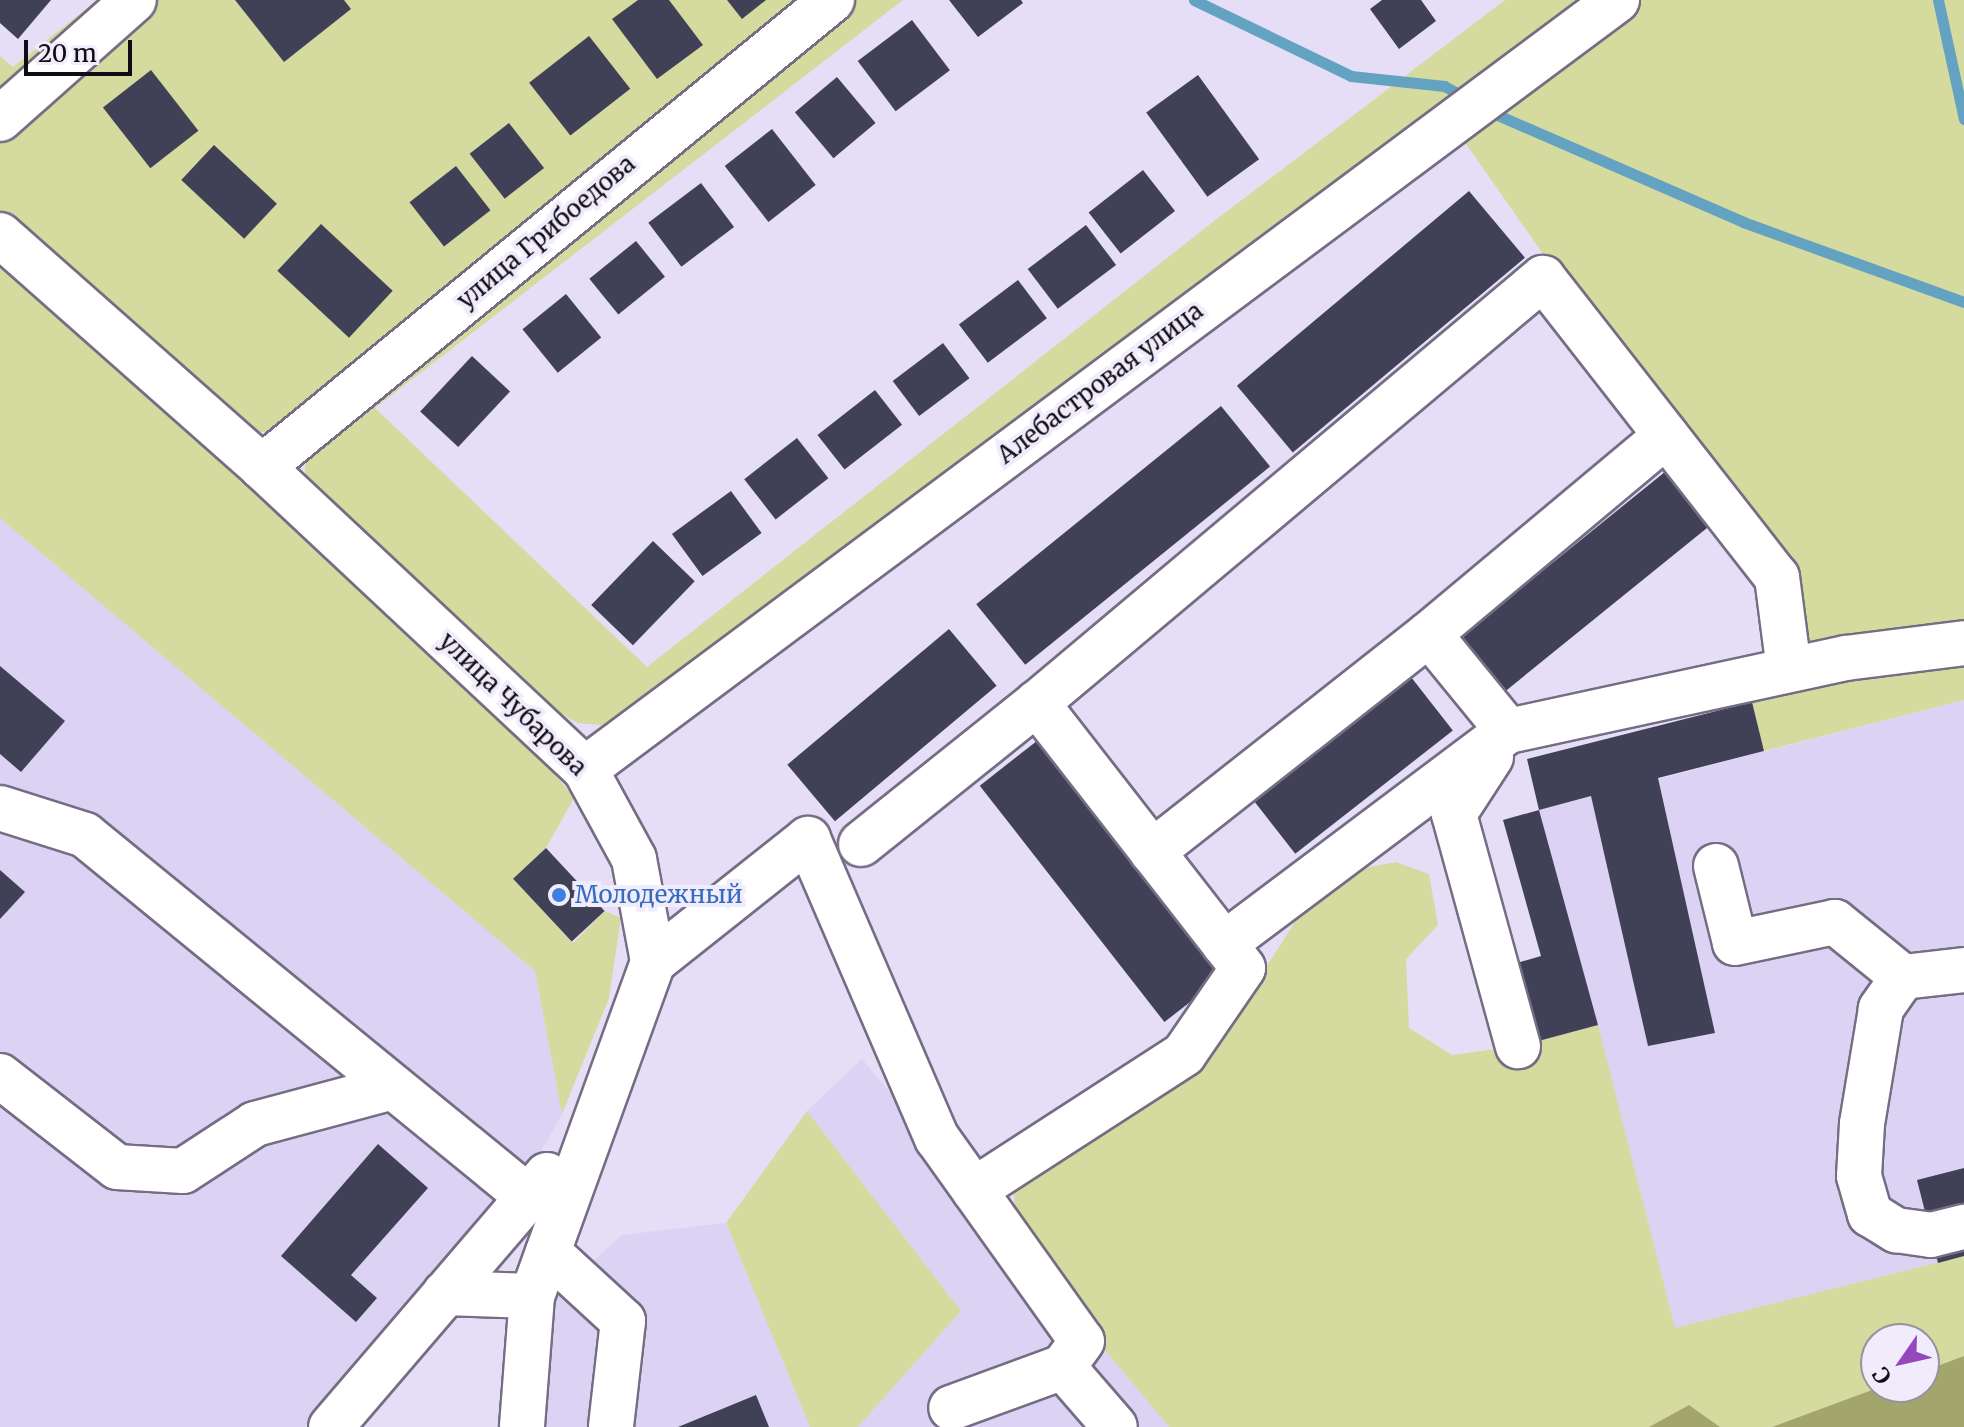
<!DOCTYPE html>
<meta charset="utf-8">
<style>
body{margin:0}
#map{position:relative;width:1964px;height:1427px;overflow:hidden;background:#e6ddf7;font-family:Merriweather,serif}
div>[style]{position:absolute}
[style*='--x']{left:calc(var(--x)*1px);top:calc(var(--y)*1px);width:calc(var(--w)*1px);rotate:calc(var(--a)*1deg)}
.built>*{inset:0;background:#dcd2f3}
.green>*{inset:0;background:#d5da9f}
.forest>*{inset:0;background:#a2a66c}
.stream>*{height:11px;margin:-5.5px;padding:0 5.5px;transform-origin:5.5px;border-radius:5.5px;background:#64a2c2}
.building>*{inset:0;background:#404157;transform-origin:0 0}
.roads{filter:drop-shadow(2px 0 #756d84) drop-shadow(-2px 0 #756d84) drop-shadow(0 2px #756d84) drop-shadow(0 -2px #756d84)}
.minor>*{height:44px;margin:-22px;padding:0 22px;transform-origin:22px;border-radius:22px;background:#fff}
.dots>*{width:22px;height:22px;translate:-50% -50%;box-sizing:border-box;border:4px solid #f1ecfc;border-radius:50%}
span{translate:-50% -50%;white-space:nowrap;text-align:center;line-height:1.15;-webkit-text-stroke:8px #f1ecfc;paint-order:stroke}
.street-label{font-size:24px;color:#0f0c15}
.shop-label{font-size:24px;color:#366cbe}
.left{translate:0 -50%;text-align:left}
.north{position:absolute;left:1860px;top:1323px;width:80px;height:80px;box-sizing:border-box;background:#f1ecfc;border:2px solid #9792a0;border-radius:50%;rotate:236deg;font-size:22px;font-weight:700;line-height:32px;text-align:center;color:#0f0c15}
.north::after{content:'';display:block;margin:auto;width:28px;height:36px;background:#9349bb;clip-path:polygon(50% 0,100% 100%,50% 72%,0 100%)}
.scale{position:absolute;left:24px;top:40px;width:108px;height:36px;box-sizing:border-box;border:4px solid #0f0c15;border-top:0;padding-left:10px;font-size:24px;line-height:28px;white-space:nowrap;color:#0f0c15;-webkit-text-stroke:6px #f1ecfc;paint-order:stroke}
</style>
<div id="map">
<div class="built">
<i style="clip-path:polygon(0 518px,535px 971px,562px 1114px,533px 1166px,305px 1427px,0 1427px)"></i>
<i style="clip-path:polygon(1964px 700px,1964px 1256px,1675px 1329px,1539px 810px)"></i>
<i style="clip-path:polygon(862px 1059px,1169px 1427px,858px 1427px,961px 1311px,807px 1111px)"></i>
<i style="clip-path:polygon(726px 1223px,810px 1427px,522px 1427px,532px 1296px,590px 1264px,622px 1235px)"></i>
</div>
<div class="green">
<i style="clip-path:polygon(97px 0,118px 0,0 104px,0 56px,13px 67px)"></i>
<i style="clip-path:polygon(149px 0,813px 0,277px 432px,247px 432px,0 215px,0 134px)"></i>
<i style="clip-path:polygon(854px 0,903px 0,375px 408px,647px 667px,1209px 225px,1505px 0,1964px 0,1964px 700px,1764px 751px,1752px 702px,1789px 669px,1770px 579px,1448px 118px,612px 726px,578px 723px,548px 707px,306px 480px,304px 455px,782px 54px)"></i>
<i style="clip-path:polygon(0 261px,248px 476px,526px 738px,574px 798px,546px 848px,514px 879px,573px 943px,605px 911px,621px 918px,609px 998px,562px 1114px,535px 971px,0 518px)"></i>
<i style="clip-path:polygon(1396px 862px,1429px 874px,1438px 925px,1406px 959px,1409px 1028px,1452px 1055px,1518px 1046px,1598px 1025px,1675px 1328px,1964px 1256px,1964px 1356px,1924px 1371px,1924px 1339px,1876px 1339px,1876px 1387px,1880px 1387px,1772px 1427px,1720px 1427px,1689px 1405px,1649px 1427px,1169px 1427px,1078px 1318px,1017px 1222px,1013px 1190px,1260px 977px,1312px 895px,1354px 870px)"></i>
<i style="clip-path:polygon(807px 1111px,961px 1311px,858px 1427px,810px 1427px,726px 1223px)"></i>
</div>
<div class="forest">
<i style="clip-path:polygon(1964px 1356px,1964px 1427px,1772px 1427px,1880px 1387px,1924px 1387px,1924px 1371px)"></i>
<i style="clip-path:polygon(1689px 1405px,1720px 1427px,1649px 1427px)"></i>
</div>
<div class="stream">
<i style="--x:1194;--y:0;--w:174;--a:25.8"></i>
<i style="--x:1351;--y:76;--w:94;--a:6.1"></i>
<i style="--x:1444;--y:86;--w:27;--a:28"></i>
<i style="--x:1938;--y:0;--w:122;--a:77.7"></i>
<i style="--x:1486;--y:110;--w:280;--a:23.5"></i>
<i style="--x:1743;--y:222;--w:235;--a:19.9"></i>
</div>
<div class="building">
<i style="clip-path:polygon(0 0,51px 0,18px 39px,0 23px)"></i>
<i style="clip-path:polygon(235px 0,344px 0,351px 9px,284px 62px)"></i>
<i style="clip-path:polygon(638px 0,669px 0,703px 45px,657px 79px,612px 19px)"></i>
<i style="clip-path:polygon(727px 0,766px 0,742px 19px)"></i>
<i style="clip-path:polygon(949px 0,1021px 0,1023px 3px,978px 37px)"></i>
<i style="clip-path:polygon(1382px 0,1421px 0,1436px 21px,1399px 49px,1370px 9px)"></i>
<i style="left:912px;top:20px;width:63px;height:68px;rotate:53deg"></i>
<i style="left:589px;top:36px;width:67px;height:76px;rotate:52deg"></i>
<i style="left:151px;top:70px;width:77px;height:61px;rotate:52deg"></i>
<i style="left:1198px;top:75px;width:104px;height:64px;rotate:54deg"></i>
<i style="left:837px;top:77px;width:60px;height:55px;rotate:50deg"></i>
<i style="left:509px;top:123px;width:57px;height:50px;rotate:52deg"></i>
<i style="left:772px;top:129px;width:71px;height:60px;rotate:52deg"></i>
<i style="left:214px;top:145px;width:86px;height:48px;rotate:43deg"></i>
<i style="left:456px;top:166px;width:56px;height:59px;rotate:52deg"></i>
<i style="left:1143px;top:170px;width:52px;height:69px;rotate:52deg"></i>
<i style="left:701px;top:183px;width:55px;height:66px;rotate:53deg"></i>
<i style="left:1469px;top:191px;width:87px;height:303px;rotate:50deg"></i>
<i style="left:321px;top:224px;width:98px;height:64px;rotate:43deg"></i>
<i style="left:1086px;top:225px;width:50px;height:73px;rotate:53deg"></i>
<i style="left:636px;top:241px;width:46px;height:60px;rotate:51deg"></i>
<i style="left:1018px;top:280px;width:48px;height:74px;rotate:53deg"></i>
<i style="left:566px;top:294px;width:56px;height:56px;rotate:51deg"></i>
<i style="left:943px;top:343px;width:44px;height:63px;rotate:53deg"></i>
<i style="left:472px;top:356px;width:52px;height:76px;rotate:43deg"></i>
<i style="left:875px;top:390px;width:44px;height:73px;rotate:52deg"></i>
<i style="left:1221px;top:406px;width:78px;height:315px;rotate:51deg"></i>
<i style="left:797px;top:438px;width:51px;height:67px;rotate:52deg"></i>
<i style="left:1666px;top:471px;width:70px;height:263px;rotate:51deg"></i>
<i style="left:731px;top:491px;width:52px;height:73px;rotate:54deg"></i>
<i style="left:653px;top:541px;width:58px;height:89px;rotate:44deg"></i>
<i style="left:949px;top:629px;width:74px;height:211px;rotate:50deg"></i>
<i style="clip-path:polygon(0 666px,65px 721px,21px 772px,0 754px)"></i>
<i style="left:1411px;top:677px;width:68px;height:200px;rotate:52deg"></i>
<i style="clip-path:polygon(1752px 702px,1764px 751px,1658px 778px,1715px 1033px,1648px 1046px,1591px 796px,1539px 810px,1598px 1025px,1531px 1043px,1510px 965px,1541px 956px,1503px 820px,1539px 810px,1527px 759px)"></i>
<i style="left:1042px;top:737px;width:300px;height:79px;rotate:52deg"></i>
<i style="left:546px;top:848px;width:86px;height:45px;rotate:47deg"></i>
<i style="clip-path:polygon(0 870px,25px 892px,0 919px)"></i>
<i style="clip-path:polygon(378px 1144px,428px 1188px,351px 1275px,377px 1298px,356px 1322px,281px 1256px)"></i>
<i style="clip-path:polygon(1964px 1168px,1964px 1256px,1938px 1263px,1917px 1180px)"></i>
<i style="clip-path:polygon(756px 1395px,769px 1427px,678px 1427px)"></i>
</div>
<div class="roads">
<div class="minor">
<i style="--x:0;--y:119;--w:179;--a:-41.6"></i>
<i style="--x:0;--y:235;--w:350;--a:41.5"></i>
<i style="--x:262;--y:467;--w:442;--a:43.1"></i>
<i style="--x:585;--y:769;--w:102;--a:61.4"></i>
<i style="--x:634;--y:859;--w:105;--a:79.5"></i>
<i style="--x:653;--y:962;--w:355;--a:109.9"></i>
<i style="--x:532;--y:1296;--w:131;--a:94.4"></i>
<i style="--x:262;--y:467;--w:737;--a:-39.33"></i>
<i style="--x:1429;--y:634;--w:309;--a:-39.9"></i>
<i style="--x:1491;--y:757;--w:68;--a:123"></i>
<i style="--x:1454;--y:814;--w:241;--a:74.6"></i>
<i style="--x:585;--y:769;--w:1287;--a:-36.69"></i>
<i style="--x:0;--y:808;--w:89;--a:17.6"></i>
<i style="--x:85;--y:835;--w:572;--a:39.25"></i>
<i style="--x:861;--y:844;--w:226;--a:-38.7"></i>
<i style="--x:1152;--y:852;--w:352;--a:-38.2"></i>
<i style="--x:1429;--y:634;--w:125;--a:50.8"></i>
<i style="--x:1716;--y:866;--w:79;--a:76.1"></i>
<i style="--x:1735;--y:943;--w:102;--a:-11.9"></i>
<i style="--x:1835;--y:922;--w:87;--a:39"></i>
<i style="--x:1903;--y:977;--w:39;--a:125"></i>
<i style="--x:1881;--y:1009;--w:117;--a:99.4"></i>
<i style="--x:1862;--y:1124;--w:52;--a:93.3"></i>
<i style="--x:1859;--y:1176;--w:40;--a:74"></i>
<i style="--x:1870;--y:1214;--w:31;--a:32"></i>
<i style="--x:1896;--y:1230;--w:35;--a:8"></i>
<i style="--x:1931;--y:1235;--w:34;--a:-14"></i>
<i style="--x:1224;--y:944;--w:355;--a:-36.9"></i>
<i style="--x:1508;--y:731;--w:346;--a:-12.2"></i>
<i style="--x:1846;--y:658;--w:119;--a:-7.2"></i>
<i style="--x:653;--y:962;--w:198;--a:-38.4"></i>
<i style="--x:808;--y:839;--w:326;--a:66.7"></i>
<i style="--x:937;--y:1138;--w:249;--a:54.5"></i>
<i style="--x:1082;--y:1341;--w:32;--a:126"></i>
<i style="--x:1063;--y:1367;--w:119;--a:159.9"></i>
<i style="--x:1903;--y:977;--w:61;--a:-6.5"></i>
<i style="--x:0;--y:1076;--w:148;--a:37.9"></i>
<i style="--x:117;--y:1167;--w:66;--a:3.5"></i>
<i style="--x:183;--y:1171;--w:86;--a:-33.1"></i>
<i style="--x:255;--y:1124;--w:143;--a:-15"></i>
<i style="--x:974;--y:1190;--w:250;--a:-32.9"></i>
<i style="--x:1184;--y:1054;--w:104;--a:-55.5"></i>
<i style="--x:1243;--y:968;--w:336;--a:-127.9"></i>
<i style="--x:1037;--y:703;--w:661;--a:-40.03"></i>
<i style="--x:1543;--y:278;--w:380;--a:52"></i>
<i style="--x:1777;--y:577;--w:93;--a:82.6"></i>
<i style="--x:548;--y:1252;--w:102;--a:42.6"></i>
<i style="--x:623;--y:1321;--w:107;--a:96.5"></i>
<i style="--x:445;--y:1293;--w:87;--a:2"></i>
<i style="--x:1063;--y:1367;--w:79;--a:49.1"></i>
<i style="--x:331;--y:1427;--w:332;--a:-49.4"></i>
</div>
</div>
<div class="dots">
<i style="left:559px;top:895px;background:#3f7fe0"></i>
</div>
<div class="street-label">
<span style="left:546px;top:232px;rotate:-40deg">улица Грибоедова</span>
<span style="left:1100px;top:383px;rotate:-37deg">Алебастровая улица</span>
<span style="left:513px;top:704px;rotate:44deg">улица Чубарова</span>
</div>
<div class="shop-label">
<span class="left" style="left:575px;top:895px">Молодежный</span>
</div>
<div class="north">С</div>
<div class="scale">20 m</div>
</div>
